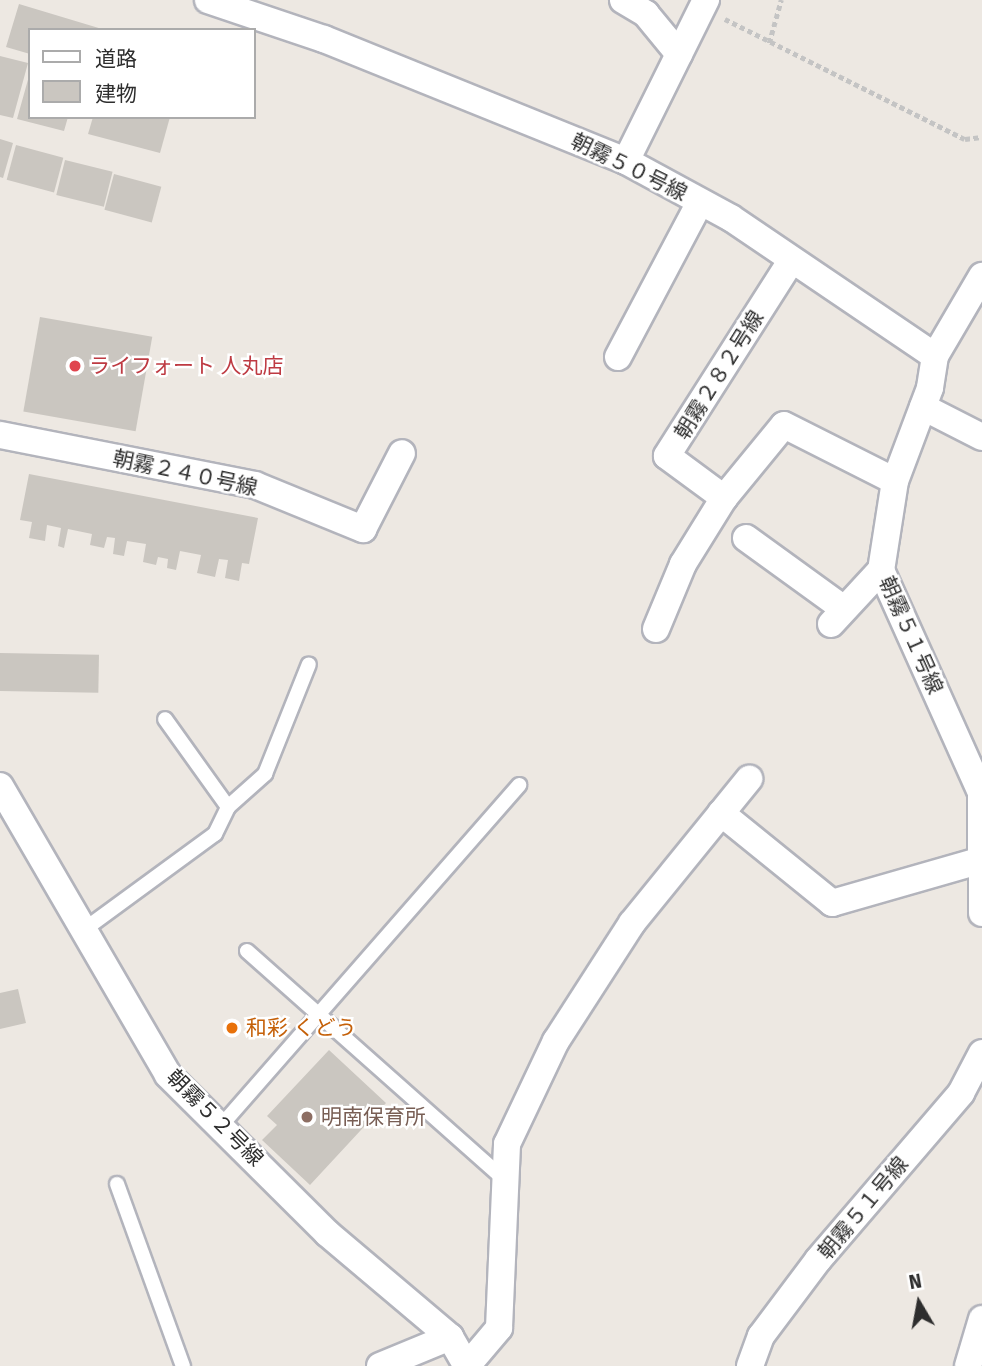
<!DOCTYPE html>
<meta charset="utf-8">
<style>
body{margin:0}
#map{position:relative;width:982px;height:1366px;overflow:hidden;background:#ede8e2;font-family:"Fira Sans","Noto Sans JP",sans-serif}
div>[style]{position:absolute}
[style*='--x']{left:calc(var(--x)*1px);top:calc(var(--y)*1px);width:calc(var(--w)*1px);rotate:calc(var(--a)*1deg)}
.building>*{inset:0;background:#cac6c0;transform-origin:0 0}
.path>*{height:4.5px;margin-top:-2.25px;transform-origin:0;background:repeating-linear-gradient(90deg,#c4c4c4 0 5px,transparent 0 8.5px)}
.roads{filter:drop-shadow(2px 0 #b3b4bc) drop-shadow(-2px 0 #b3b4bc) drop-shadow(0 2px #b3b4bc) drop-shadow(0 -2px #b3b4bc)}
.service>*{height:14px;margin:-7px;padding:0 7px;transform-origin:7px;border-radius:7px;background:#fff}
.minor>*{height:26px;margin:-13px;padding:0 13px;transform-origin:13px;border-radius:13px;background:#fff}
.dots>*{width:19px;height:19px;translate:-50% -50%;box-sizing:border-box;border:4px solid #fff;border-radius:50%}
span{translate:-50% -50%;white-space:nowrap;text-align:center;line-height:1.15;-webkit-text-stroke:5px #fff;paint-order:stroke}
.street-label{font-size:21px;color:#2e2e2e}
.health-label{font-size:21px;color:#be3a42}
.left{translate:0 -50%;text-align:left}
.food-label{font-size:21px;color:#c56008}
.education-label{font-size:21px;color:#785e54}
.legend{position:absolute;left:28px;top:28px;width:228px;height:91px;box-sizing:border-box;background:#fff;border:2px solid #ababab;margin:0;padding:9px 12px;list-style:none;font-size:21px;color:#2e2e2e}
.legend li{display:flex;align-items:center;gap:14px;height:35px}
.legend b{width:35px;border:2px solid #ababab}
.north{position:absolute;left:884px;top:1268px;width:70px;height:70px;-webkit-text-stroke:5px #fff;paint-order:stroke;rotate:350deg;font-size:19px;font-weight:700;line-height:28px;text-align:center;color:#2e2e2e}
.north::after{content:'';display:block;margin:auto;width:24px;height:32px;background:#2e2e2e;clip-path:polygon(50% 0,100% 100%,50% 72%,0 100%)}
</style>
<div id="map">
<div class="building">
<i style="clip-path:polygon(19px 4px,102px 29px,102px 30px,30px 30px,30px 54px,6px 47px)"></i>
<i style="clip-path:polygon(0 56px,28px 63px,13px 118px,0 115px)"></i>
<i style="clip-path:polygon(29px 76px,30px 117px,68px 117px,64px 131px,17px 119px)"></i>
<i style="clip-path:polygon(93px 117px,170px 117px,160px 153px,88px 134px)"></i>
<i style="clip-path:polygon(0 139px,13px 143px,3px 178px,0 177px)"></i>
<i style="left:16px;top:145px;width:49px;height:36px;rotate:15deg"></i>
<i style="left:65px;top:160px;width:49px;height:36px;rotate:14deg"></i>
<i style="left:114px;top:174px;width:49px;height:37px;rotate:15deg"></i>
<i style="left:40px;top:317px;width:114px;height:96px;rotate:10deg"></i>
<i style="clip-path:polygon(29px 474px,258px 518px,249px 564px,242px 563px,239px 581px,225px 578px,228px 560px,219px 559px,215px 577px,197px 573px,201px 555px,180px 551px,176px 570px,167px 568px,168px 559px,158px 557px,156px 565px,143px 562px,146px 544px,127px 541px,124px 556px,113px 554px,115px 538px,107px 537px,104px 548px,90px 545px,92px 534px,68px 529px,64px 548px,58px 546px,61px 528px,47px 525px,45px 541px,29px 538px,32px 522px,20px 520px)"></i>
<i style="left:0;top:653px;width:99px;height:38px;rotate:1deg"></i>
<i style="clip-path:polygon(18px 989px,26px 1023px,0 1029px,0 993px)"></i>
<i style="clip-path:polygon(329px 1050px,386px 1103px,310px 1185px,262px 1140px,277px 1125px,267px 1116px)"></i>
</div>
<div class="path">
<i style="--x:725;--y:19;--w:268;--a:26.6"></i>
<i style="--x:965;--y:139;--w:17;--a:-7"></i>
<i style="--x:769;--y:43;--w:45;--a:-74.4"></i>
</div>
<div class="roads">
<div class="service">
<i style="--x:228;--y:807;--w:50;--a:-41.7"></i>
<i style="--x:265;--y:774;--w:118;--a:-68.2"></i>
<i style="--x:85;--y:929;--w:161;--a:-36.2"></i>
<i style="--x:215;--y:834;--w:30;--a:-64"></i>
<i style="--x:228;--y:807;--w:108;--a:-125.6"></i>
<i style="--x:247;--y:951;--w:345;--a:41.6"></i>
<i style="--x:219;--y:1128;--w:456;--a:-48.8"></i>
<i style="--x:117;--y:1184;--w:194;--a:70.1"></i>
</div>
<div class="minor">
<i style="--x:208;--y:0;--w:122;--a:18.6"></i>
<i style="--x:324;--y:39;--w:326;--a:22"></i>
<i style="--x:626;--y:161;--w:119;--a:28.5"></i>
<i style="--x:731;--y:218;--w:246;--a:34.1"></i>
<i style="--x:935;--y:356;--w:93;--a:-59.6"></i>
<i style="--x:623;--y:0;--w:27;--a:31"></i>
<i style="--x:646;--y:14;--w:52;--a:50.5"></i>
<i style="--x:626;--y:161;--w:180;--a:-63.6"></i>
<i style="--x:791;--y:261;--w:231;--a:122.5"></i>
<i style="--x:667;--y:456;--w:71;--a:36.4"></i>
<i style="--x:724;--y:498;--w:94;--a:-50.6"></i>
<i style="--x:784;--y:425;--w:124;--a:26.8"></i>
<i style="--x:935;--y:356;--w:32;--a:99"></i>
<i style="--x:930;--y:388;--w:99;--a:110.6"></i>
<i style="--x:895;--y:481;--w:90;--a:98.9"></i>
<i style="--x:881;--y:570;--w:243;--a:65.8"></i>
<i style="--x:981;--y:792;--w:121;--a:89.5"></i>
<i style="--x:618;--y:357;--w:175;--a:-62.1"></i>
<i style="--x:923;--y:407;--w:66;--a:27"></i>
<i style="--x:0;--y:435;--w:260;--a:11.1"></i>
<i style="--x:255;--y:485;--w:117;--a:22.2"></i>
<i style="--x:363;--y:529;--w:85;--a:-62.8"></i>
<i style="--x:746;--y:538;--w:121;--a:35.9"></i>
<i style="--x:831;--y:624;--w:74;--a:-47.2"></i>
<i style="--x:656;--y:629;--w:70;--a:-67.4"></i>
<i style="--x:683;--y:564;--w:78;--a:-58.2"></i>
<i style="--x:0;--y:786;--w:334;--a:59.8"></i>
<i style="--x:168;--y:1075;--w:224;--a:44.8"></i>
<i style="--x:327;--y:1233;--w:161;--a:40.2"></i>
<i style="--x:450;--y:1337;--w:34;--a:60"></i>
<i style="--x:721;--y:813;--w:143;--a:39"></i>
<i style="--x:832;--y:903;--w:156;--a:-16"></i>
<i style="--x:380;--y:1366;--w:76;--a:-22.5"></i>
<i style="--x:467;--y:1366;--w:50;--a:-49.9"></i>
<i style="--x:499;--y:1328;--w:184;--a:-87.5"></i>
<i style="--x:507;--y:1144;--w:114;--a:-64.6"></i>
<i style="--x:556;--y:1041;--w:140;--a:-57.2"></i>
<i style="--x:632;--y:923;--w:186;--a:-50.9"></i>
<i style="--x:750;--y:1366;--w:32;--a:-70"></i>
<i style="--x:761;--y:1336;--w:95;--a:-53.1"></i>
<i style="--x:818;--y:1260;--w:220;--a:-49.4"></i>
<i style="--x:961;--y:1093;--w:45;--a:-62.3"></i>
<i style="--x:968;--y:1366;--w:49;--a:-73.4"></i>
</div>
</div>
<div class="dots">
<i style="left:75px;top:366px;background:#e0444e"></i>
<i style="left:232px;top:1028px;background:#e8710a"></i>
<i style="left:307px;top:1117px;background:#8d6e63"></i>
</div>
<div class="street-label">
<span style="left:629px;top:167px;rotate:26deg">朝霧５０号線</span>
<span style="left:719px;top:375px;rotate:-58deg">朝霧２８２号線</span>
<span style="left:185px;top:473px;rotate:12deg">朝霧２４０号線</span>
<span style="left:911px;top:635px;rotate:66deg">朝霧５１号線</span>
<span style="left:215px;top:1118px;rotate:45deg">朝霧５２号線</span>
<span style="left:863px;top:1208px;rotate:-50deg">朝霧５１号線</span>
</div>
<div class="health-label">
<span class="left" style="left:89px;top:366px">ライフォート 人丸店</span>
</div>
<div class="food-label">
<span class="left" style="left:246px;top:1028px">和彩 くどう</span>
</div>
<div class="education-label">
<span class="left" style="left:321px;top:1117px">明南保育所</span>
</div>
<ul class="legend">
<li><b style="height:9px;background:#fff"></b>道路</li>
<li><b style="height:19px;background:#cac6c0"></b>建物</li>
</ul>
<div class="north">N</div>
</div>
